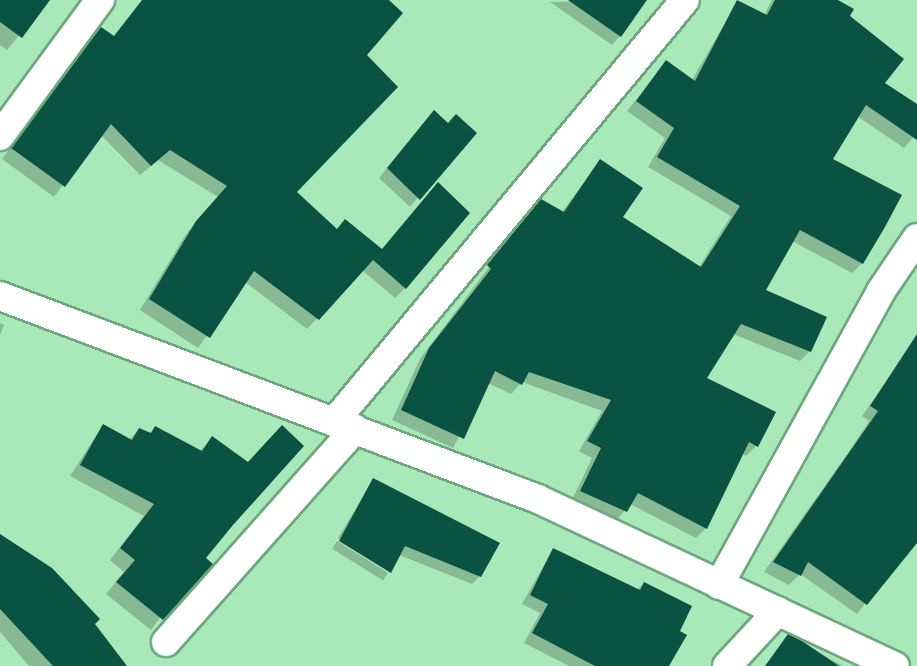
<!DOCTYPE html>
<style>
body{margin:0}
#map{position:relative;width:917px;height:666px;overflow:hidden;background:#a9e8b9;font-family:Rubik,sans-serif}
div>[style]{position:absolute}
[style*='--x']{left:calc(var(--x)*1px);top:calc(var(--y)*1px);width:calc(var(--w)*1px);rotate:calc(var(--a)*1deg)}
.shadow>*{inset:0;background:#0003;transform-origin:0 0}
.building>*{inset:0;background:#0a5342}
.roads{filter:drop-shadow(2px 0 #6ca87c) drop-shadow(-2px 0 #6ca87c) drop-shadow(0 2px #6ca87c) drop-shadow(0 -2px #6ca87c)}
.street>*{height:28px;margin:-14px;padding:0 14px;transform-origin:14px;border-radius:14px;background:#fff}
span{translate:-50% -50%;white-space:nowrap;text-align:center;line-height:1.15;-webkit-text-stroke:6px #e6ffeb;paint-order:stroke}
</style>
<div id="map">
<div class="shadow">
<i style="clip-path:polygon(0 0,48px 0,7px 50px,0 45px)"></i>
<i style="clip-path:polygon(149px 0,386px 0,365px 55px,294px 193px,336px 230px,345px 221px,405px 288px,395px 298px,362px 270px,307px 329px,245px 282px,198px 348px,140px 310px,186px 234px,218px 197px,158px 160px,140px 175px,101px 135px,54px 197px,2px 159px,91px 39px,101px 29px,113px 38px)"></i>
<i style="clip-path:polygon(627px 0,620px 36px,612px 45px,550px 2px)"></i>
<i style="clip-path:polygon(772px 0,835px 0,883px 83px,917px 106px,917px 133px,904px 148px,857px 116px,831px 160px,862px 263px,852px 273px,792px 241px,764px 291px,810px 351px,800px 361px,733px 334px,705px 378px,756px 446px,746px 456px,742px 453px,706px 528px,696px 538px,630px 504px,615px 522px,571px 502px,592px 458px,579px 451px,602px 411px,522px 382px,511px 394px,488px 383px,453px 448px,392px 420px,420px 359px,531px 211px,541px 201px,562px 212px,600px 161px,620px 217px,699px 267px,731px 216px,648px 167px,665px 138px,627px 111px,666px 62px,692px 80px,738px 1px,764px 15px)"></i>
<i style="clip-path:polygon(426px 120px,475px 133px,410px 207px,379px 178px)"></i>
<i style="clip-path:polygon(0 323px,4px 325px,0 335px)"></i>
<i style="clip-path:polygon(917px 337px,917px 537px,857px 614px,800px 574px,789px 585px,764px 572px,850px 450px,869px 421px,862px 416px)"></i>
<i style="clip-path:polygon(103px 425px,129px 440px,139px 429px,149px 434px,155px 428px,200px 451px,213px 438px,204px 558px,151px 630px,106px 594px,124px 572px,110px 560px,144px 516px,70px 476px)"></i>
<i style="clip-path:polygon(373px 480px,480px 576px,472px 584px,399px 555px,389px 572px,338px 538px)"></i>
<i style="clip-path:polygon(0 536px,93px 624px,125px 666px,29px 666px,0 632px)"></i>
<i style="left:337px;top:541px;width:60px;height:9px;rotate:32deg"></i>
<i style="clip-path:polygon(553px 549px,637px 590px,644px 583px,678px 632px,667px 666px,569px 666px,524px 643px,540px 613px,522px 604px)"></i>
<i style="clip-path:polygon(788px 636px,843px 666px,766px 666px)"></i>
</div>
<div class="building">
<i style="clip-path:polygon(0 0,50px 0,22px 38px,0 22px)"></i>
<i style="clip-path:polygon(142px 0,389px 0,403px 13px,367px 55px,398px 87px,297px 192px,337px 229px,345px 219px,382px 249px,438px 182px,470px 213px,406px 289px,373px 260px,319px 320px,254px 271px,210px 338px,149px 299px,196px 221px,227px 186px,170px 150px,151px 166px,111px 124px,65px 187px,11px 148px,101px 27px,114px 36px)"></i>
<i style="clip-path:polygon(568px 0,647px 0,621px 37px)"></i>
<i style="clip-path:polygon(737px 0,767px 15px,775px 0,838px 0,854px 9px,850px 16px,904px 59px,885px 83px,917px 104px,917px 140px,866px 105px,833px 159px,902px 195px,885px 227px,863px 264px,800px 230px,766px 290px,827px 317px,811px 352px,741px 324px,707px 378px,776px 412px,758px 447px,749px 442px,707px 529px,638px 493px,627px 512px,580px 491px,601px 448px,587px 441px,611px 400px,529px 372px,522px 385px,495px 371px,464px 439px,401px 410px,429px 348px,491px 269px,487px 265px,541px 199px,564px 212px,600px 159px,643px 188px,623px 217px,701px 267px,740px 206px,657px 157px,674px 128px,636px 101px,666px 60px,695px 81px)"></i>
<i style="clip-path:polygon(434px 110px,448px 123px,456px 114px,477px 133px,420px 200px,387px 168px)"></i>
<i style="clip-path:polygon(917px 334px,917px 543px,867px 605px,808px 562px,801px 576px,773px 562px,878px 411px,870px 406px)"></i>
<i style="clip-path:polygon(103px 424px,132px 440px,139px 428px,151px 433px,155px 426px,202px 451px,212px 436px,248px 462px,282px 425px,304px 446px,233px 525px,206px 558px,213px 564px,163px 620px,116px 582px,135px 560px,120px 548px,154px 504px,80px 465px)"></i>
<i style="clip-path:polygon(373px 478px,500px 543px,481px 577px,405px 546px,391px 573px,339px 541px)"></i>
<i style="clip-path:polygon(0 534px,52px 568px,100px 619px,95px 624px,127px 666px,53px 666px,0 609px)"></i>
<i style="clip-path:polygon(553px 548px,640px 590px,644px 582px,692px 606px,680px 631px,687px 635px,669px 666px,595px 666px,532px 633px,548px 604px,530px 595px)"></i>
<i style="clip-path:polygon(788px 634px,802px 641px,839px 666px,765px 666px)"></i>
</div>
<div class="roads">
<div class="street">
<i style="--x:0;--y:136;--w:169;--a:-53.7"></i>
<i style="--x:0;--y:296;--w:575;--a:20.67"></i>
<i style="--x:538;--y:499;--w:394;--a:25.1"></i>
<i style="--x:335;--y:421;--w:547;--a:-50.26"></i>
<i style="--x:719;--y:585;--w:336;--a:-61.1"></i>
<i style="--x:881;--y:291;--w:64;--a:-55.8"></i>
<i style="--x:166;--y:642;--w:285;--a:-48.4"></i>
<i style="--x:727;--y:666;--w:75;--a:-47.2"></i>
</div>
</div>
</div>
